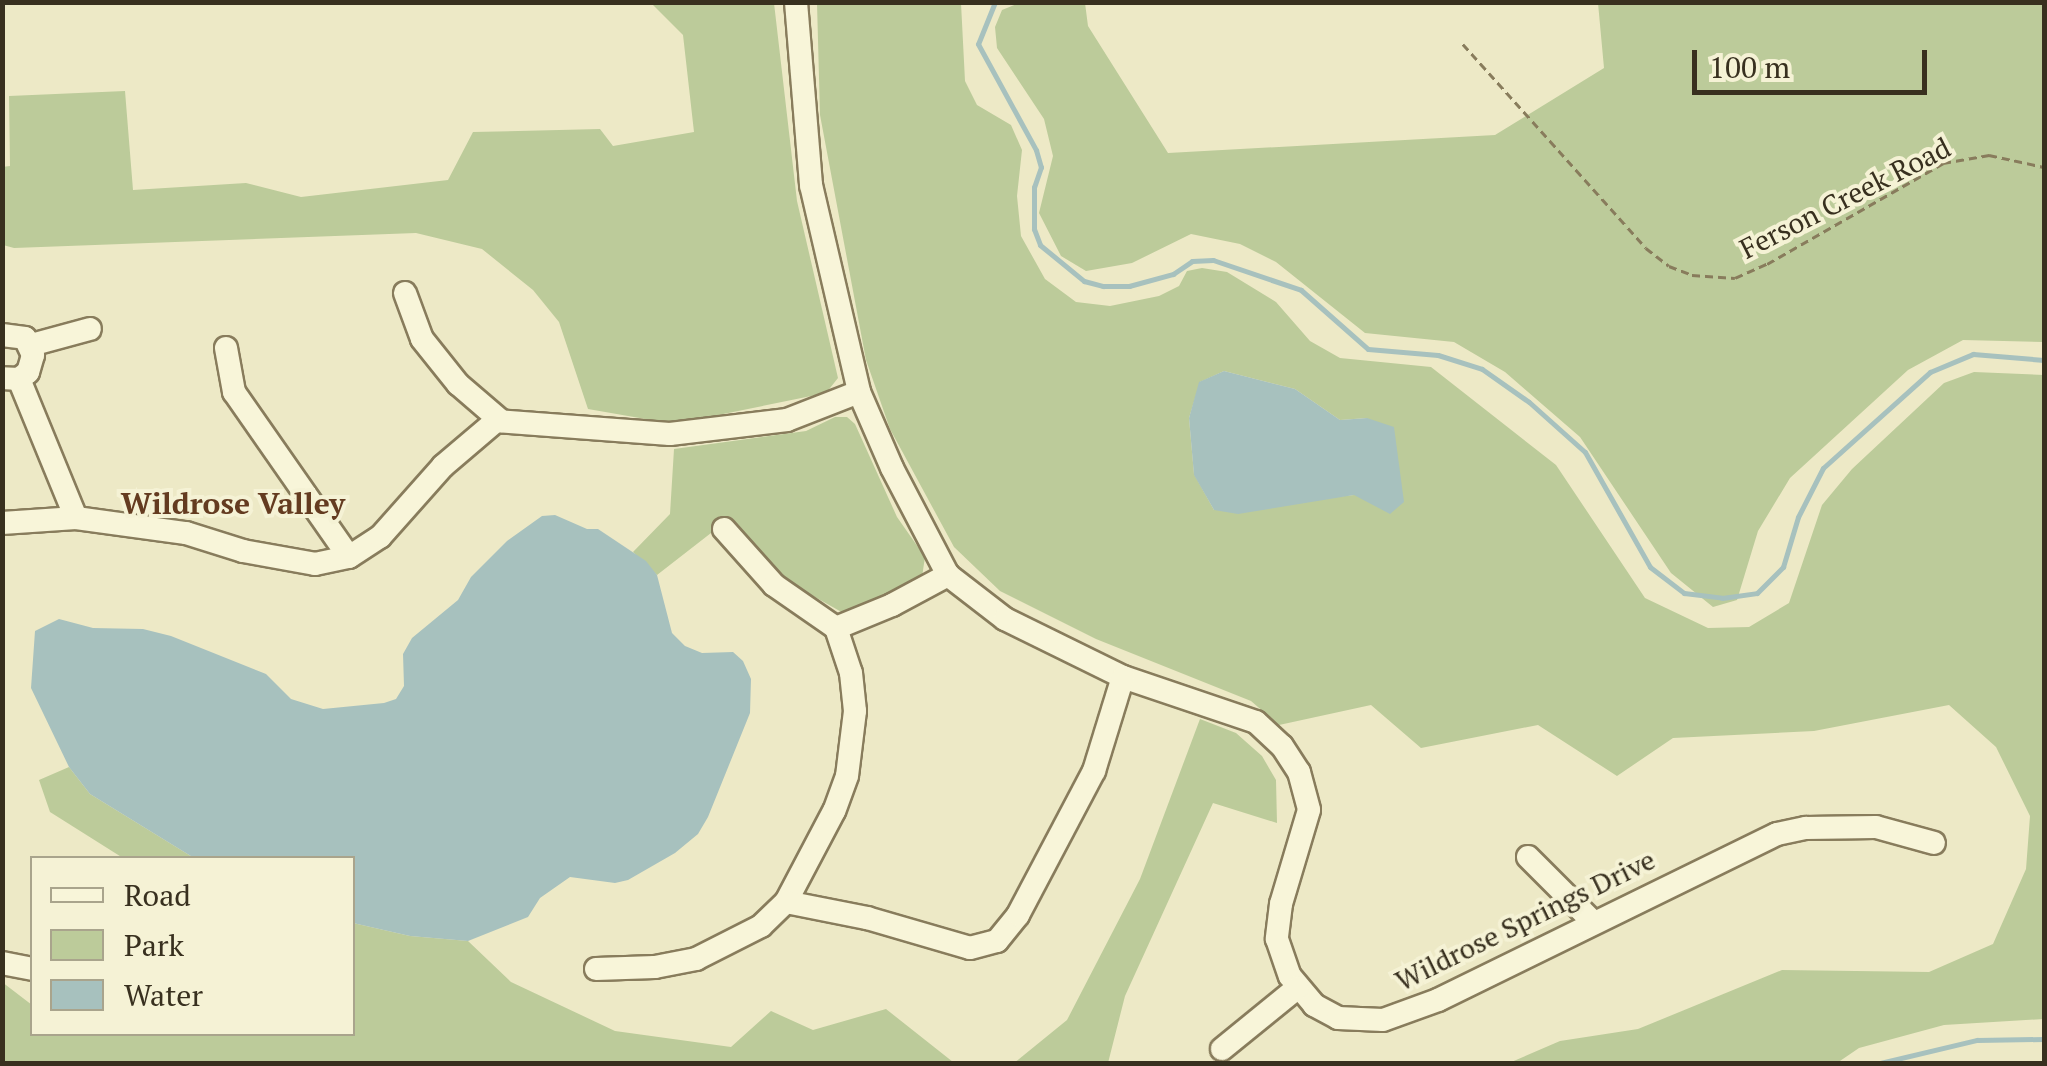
<!DOCTYPE html>
<style>
body{margin:0}
#map{position:relative;width:2047px;height:1066px;overflow:hidden;background:#ede9c6;font-family:"PT Serif",serif}
div>[style]{position:absolute}
[style*='--x']{left:calc(var(--x)*1px);top:calc(var(--y)*1px);width:calc(var(--w)*1px);rotate:calc(var(--a)*1deg)}
.green>*{inset:0;background:#bccb9a}
.water>*{inset:0;background:#a7c1be}
.stream>*{height:5px;margin:-2.5px;padding:0 2.5px;transform-origin:2.5px;border-radius:2.5px;background:#a7c1be}
.path>*{height:2.5px;margin-top:-1.25px;transform-origin:0;background:repeating-linear-gradient(90deg,#887c5c 0 8px,transparent 0 13px)}
.roads{filter:drop-shadow(2px 0 #887c5c) drop-shadow(-2px 0 #887c5c) drop-shadow(0 2px #887c5c) drop-shadow(0 -2px #887c5c)}
.minor>*{height:22px;margin:-11px;padding:0 11px;transform-origin:11px;border-radius:11px;background:#f8f5d9}
span{translate:-50% -50%;white-space:nowrap;text-align:center;line-height:1.15;-webkit-text-stroke:8px #f5f2d5;paint-order:stroke}
.street-label{font-size:28px;color:#38301f}
.neighbourhood-label{font-size:30px;color:#643b20;font-weight:700}
.frame{position:absolute;inset:0;border:5px solid #38301f;pointer-events:none}
.legend{position:absolute;left:30px;top:856px;width:325px;height:180px;box-sizing:border-box;background:#f5f2d5;border:2px solid #a9a48c;margin:0;padding:12px 18px;list-style:none;font-size:30px;color:#38301f}
.legend li{display:flex;align-items:center;gap:20px;height:50px}
.legend b{width:50px;border:2px solid #a9a48c}
.scale{position:absolute;left:1692px;top:50px;width:235px;height:45px;box-sizing:border-box;border:5px solid #38301f;border-top:0;padding-left:12px;font-size:30px;line-height:35px;white-space:nowrap;color:#38301f;-webkit-text-stroke:8px #f5f2d5;paint-order:stroke}
</style>
<div id="map">
<div class="green">
<i style="clip-path:polygon(1022px 2px,1085px 3px,1088px 26px,1168px 153px,1495px 135px,1604px 68px,1598px 3px,2044px 3px,2044px 342px,1963px 340px,1908px 370px,1790px 478px,1758px 531px,1737px 600px,1713px 607px,1671px 573px,1580px 437px,1505px 372px,1454px 342px,1365px 333px,1276px 262px,1240px 244px,1191px 234px,1132px 263px,1086px 271px,1061px 256px,1039px 213px,1053px 156px,1044px 119px,997px 48px,995px 27px,1002px 10px)"></i>
<i style="clip-path:polygon(651px 3px,774px 3px,797px 201px,838px 378px,826px 393px,674px 424px,588px 409px,559px 322px,533px 290px,482px 249px,416px 233px,14px 248px,3px 245px,2px 167px,10px 166px,9px 96px,125px 91px,133px 190px,246px 183px,301px 197px,448px 180px,473px 132px,600px 129px,613px 146px,694px 132px,683px 35px)"></i>
<i style="clip-path:polygon(evenodd,817px 3px,961px 3px,965px 81px,977px 105px,1011px 125px,1022px 150px,1017px 196px,1021px 236px,1045px 279px,1076px 302px,1110px 306px,1159px 296px,1179px 286px,1187px 271px,1202px 268px,1227px 272px,1276px 302px,1310px 341px,1340px 358px,1431px 367px,1556px 465px,1645px 598px,1708px 628px,1749px 627px,1789px 603px,1822px 505px,1852px 469px,1944px 383px,1974px 372px,2044px 375px,2044px 1019px,1944px 1025px,1859px 1048px,1837px 1063px,1509px 1063px,1560px 1041px,1638px 1029px,1782px 970px,1929px 972px,1993px 944px,2026px 869px,2030px 816px,1996px 747px,1949px 705px,1814px 731px,1673px 738px,1617px 776px,1538px 725px,1421px 748px,1371px 705px,1279px 725px,1251px 701px,1096px 639px,1000px 591px,954px 547px,890px 429px,866px 360px,820px 115px,817px 3px,1224px 371px,1295px 389px,1340px 420px,1367px 418px,1354px 495px,1214px 510px,1194px 474px,1189px 418px,1200px 382px,1224px 371px)"></i>
<i style="clip-path:polygon(835px 417px,847px 417px,855px 424px,897px 517px,925px 557px,922px 577px,845px 614px,785px 580px,729px 519px,657px 575px,633px 552px,670px 514px,674px 449px,806px 431px)"></i>
<i style="clip-path:polygon(1200px 719px,1236px 733px,1262px 756px,1276px 780px,1277px 823px,1213px 803px,1125px 996px,1108px 1063px,1014px 1063px,1067px 1020px,1140px 879px)"></i>
<i style="clip-path:polygon(69px 767px,90px 794px,194px 858px,123px 858px,50px 812px,39px 780px)"></i>
<i style="clip-path:polygon(353px 923px,410px 936px,468px 941px,511px 982px,615px 1031px,731px 1047px,771px 1011px,813px 1030px,886px 1009px,953px 1062px,984px 1063px,3px 1063px,2px 982px,32px 1005px,32px 1034px,352px 1034px)"></i>
</div>
<div class="water">
<i style="clip-path:polygon(1224px 371px,1295px 389px,1340px 420px,1367px 418px,1394px 427px,1404px 502px,1390px 514px,1354px 495px,1238px 514px,1214px 510px,1194px 475px,1189px 418px,1199px 382px)"></i>
<i style="clip-path:polygon(555px 515px,587px 529px,598px 529px,646px 561px,657px 575px,672px 633px,685px 646px,702px 653px,733px 652px,743px 661px,751px 679px,750px 713px,708px 817px,698px 834px,675px 853px,628px 880px,615px 883px,570px 877px,540px 898px,528px 917px,468px 941px,410px 936px,353px 923px,352px 858px,194px 858px,90px 794px,69px 767px,31px 688px,35px 631px,59px 619px,93px 628px,143px 629px,171px 636px,266px 674px,291px 699px,323px 709px,384px 703px,396px 699px,404px 686px,403px 654px,412px 638px,458px 600px,471px 577px,507px 541px,542px 516px)"></i>
</div>
<div class="stream">
<i style="--x:995;--y:2;--w:45;--a:112"></i>
<i style="--x:978;--y:44;--w:121;--a:61.3"></i>
<i style="--x:1036;--y:150;--w:18;--a:74"></i>
<i style="--x:1041;--y:167;--w:21;--a:109"></i>
<i style="--x:1034;--y:187;--w:42;--a:90"></i>
<i style="--x:1034;--y:229;--w:17;--a:69"></i>
<i style="--x:1040;--y:245;--w:57;--a:39.3"></i>
<i style="--x:1084;--y:281;--w:20;--a:15"></i>
<i style="--x:1103;--y:286;--w:26;--a:0"></i>
<i style="--x:1129;--y:286;--w:46;--a:-15.3"></i>
<i style="--x:1173;--y:274;--w:23;--a:-34"></i>
<i style="--x:1192;--y:261;--w:21;--a:-3"></i>
<i style="--x:1213;--y:260;--w:93;--a:18.8"></i>
<i style="--x:1301;--y:290;--w:89;--a:41.4"></i>
<i style="--x:1368;--y:349;--w:70;--a:4.9"></i>
<i style="--x:1438;--y:355;--w:46;--a:17.7"></i>
<i style="--x:1482;--y:369;--w:57;--a:35.1"></i>
<i style="--x:1529;--y:402;--w:75;--a:41.8"></i>
<i style="--x:1585;--y:452;--w:132;--a:60.5"></i>
<i style="--x:1650;--y:567;--w:43;--a:37.4"></i>
<i style="--x:1684;--y:593;--w:38;--a:7"></i>
<i style="--x:1722;--y:598;--w:35;--a:-8"></i>
<i style="--x:1757;--y:593;--w:37;--a:-45"></i>
<i style="--x:1783;--y:567;--w:52;--a:-73.3"></i>
<i style="--x:1798;--y:517;--w:55;--a:-63"></i>
<i style="--x:1823;--y:468;--w:144;--a:-41.9"></i>
<i style="--x:1930;--y:372;--w:47;--a:-22.7"></i>
<i style="--x:1973;--y:354;--w:71;--a:4.8"></i>
<i style="--x:1876;--y:1064;--w:104;--a:-13.4"></i>
<i style="--x:1977;--y:1040;--w:67;--a:-0.9"></i>
</div>
<div class="path">
<i style="--x:1463;--y:44;--w:274;--a:48.1"></i>
<i style="--x:1646;--y:248;--w:29;--a:38"></i>
<i style="--x:1669;--y:266;--w:25;--a:21"></i>
<i style="--x:1692;--y:275;--w:43;--a:4"></i>
<i style="--x:1735;--y:278;--w:35;--a:-24"></i>
<i style="--x:1767;--y:264;--w:203;--a:-29.8"></i>
<i style="--x:1943;--y:163;--w:47;--a:-9.9"></i>
<i style="--x:1989;--y:155;--w:56;--a:12.3"></i>
</div>
<div class="roads">
<div class="minor">
<i style="--x:796;--y:2;--w:184;--a:85.3"></i>
<i style="--x:811;--y:185;--w:212;--a:76.9"></i>
<i style="--x:859;--y:392;--w:83;--a:66.5"></i>
<i style="--x:892;--y:468;--w:121;--a:62.4"></i>
<i style="--x:948;--y:575;--w:72;--a:37.7"></i>
<i style="--x:1005;--y:619;--w:131;--a:26.2"></i>
<i style="--x:1123;--y:677;--w:140;--a:18.7"></i>
<i style="--x:1256;--y:722;--w:35;--a:43"></i>
<i style="--x:1282;--y:746;--w:31;--a:57"></i>
<i style="--x:1299;--y:772;--w:39;--a:75"></i>
<i style="--x:1309;--y:810;--w:98;--a:106.6"></i>
<i style="--x:1281;--y:904;--w:35;--a:97"></i>
<i style="--x:1277;--y:939;--w:39;--a:71"></i>
<i style="--x:1290;--y:976;--w:38;--a:50"></i>
<i style="--x:1314;--y:1005;--w:27;--a:28"></i>
<i style="--x:1338;--y:1018;--w:45;--a:2.5"></i>
<i style="--x:1383;--y:1020;--w:59;--a:-20"></i>
<i style="--x:1438;--y:1000;--w:377;--a:-26.1"></i>
<i style="--x:1777;--y:834;--w:30;--a:-12"></i>
<i style="--x:1806;--y:828;--w:70;--a:-0.8"></i>
<i style="--x:1876;--y:827;--w:60;--a:15.4"></i>
<i style="--x:405;--y:293;--w:49;--a:69.7"></i>
<i style="--x:422;--y:339;--w:58;--a:51.3"></i>
<i style="--x:458;--y:384;--w:57;--a:40.7"></i>
<i style="--x:2;--y:335;--w:23;--a:7"></i>
<i style="--x:25;--y:338;--w:19;--a:65"></i>
<i style="--x:33;--y:355;--w:18;--a:106"></i>
<i style="--x:28;--y:372;--w:11;--a:142"></i>
<i style="--x:19;--y:379;--w:17;--a:-177"></i>
<i style="--x:31;--y:345;--w:61;--a:-15.2"></i>
<i style="--x:226;--y:348;--w:45;--a:79.7"></i>
<i style="--x:234;--y:392;--w:201;--a:55.1"></i>
<i style="--x:19;--y:379;--w:150;--a:67.7"></i>
<i style="--x:2;--y:523;--w:74;--a:-3.9"></i>
<i style="--x:76;--y:518;--w:111;--a:7.8"></i>
<i style="--x:186;--y:533;--w:60;--a:17.5"></i>
<i style="--x:243;--y:551;--w:73;--a:10.2"></i>
<i style="--x:315;--y:564;--w:35;--a:-12"></i>
<i style="--x:349;--y:557;--w:37;--a:-33"></i>
<i style="--x:380;--y:537;--w:95;--a:-48.4"></i>
<i style="--x:443;--y:466;--w:70;--a:-40.3"></i>
<i style="--x:496;--y:421;--w:174;--a:4.3"></i>
<i style="--x:670;--y:434;--w:118;--a:-6.8"></i>
<i style="--x:787;--y:420;--w:77;--a:-21.3"></i>
<i style="--x:724;--y:529;--w:75;--a:48.2"></i>
<i style="--x:774;--y:585;--w:75;--a:34.7"></i>
<i style="--x:836;--y:628;--w:47;--a:71.6"></i>
<i style="--x:851;--y:673;--w:38;--a:84"></i>
<i style="--x:855;--y:711;--w:65;--a:97"></i>
<i style="--x:847;--y:776;--w:37;--a:110"></i>
<i style="--x:834;--y:811;--w:103;--a:117.8"></i>
<i style="--x:836;--y:628;--w:61;--a:-22.3"></i>
<i style="--x:892;--y:605;--w:64;--a:-28.2"></i>
<i style="--x:1528;--y:857;--w:92;--a:45"></i>
<i style="--x:2;--y:963;--w:31;--a:11"></i>
<i style="--x:596;--y:969;--w:59;--a:-1.9"></i>
<i style="--x:655;--y:967;--w:42;--a:-11"></i>
<i style="--x:696;--y:959;--w:73;--a:-26.9"></i>
<i style="--x:761;--y:926;--w:35;--a:-44"></i>
<i style="--x:786;--y:902;--w:83;--a:11.2"></i>
<i style="--x:867;--y:918;--w:107;--a:16.2"></i>
<i style="--x:970;--y:948;--w:28;--a:-15"></i>
<i style="--x:997;--y:941;--w:33;--a:-51"></i>
<i style="--x:1018;--y:915;--w:163;--a:-62.2"></i>
<i style="--x:1094;--y:771;--w:98;--a:-72.9"></i>
<i style="--x:1222;--y:1049;--w:97;--a:-39.1"></i>
</div>
</div>
<div class="street-label">
<span style="left:1845px;top:198px;rotate:-27deg">Ferson Creek Road</span>
<span style="left:1525px;top:920px;rotate:-26deg">Wildrose Springs Drive</span>
</div>
<div class="neighbourhood-label">
<span style="left:233px;top:503px">Wildrose Valley</span>
</div>
<div class="frame"></div>
<ul class="legend">
<li><b style="height:12px;background:#f8f5d9"></b>Road</li>
<li><b style="height:28px;background:#bccb9a"></b>Park</li>
<li><b style="height:28px;background:#a7c1be"></b>Water</li>
</ul>
<div class="scale">100 m</div>
</div>
